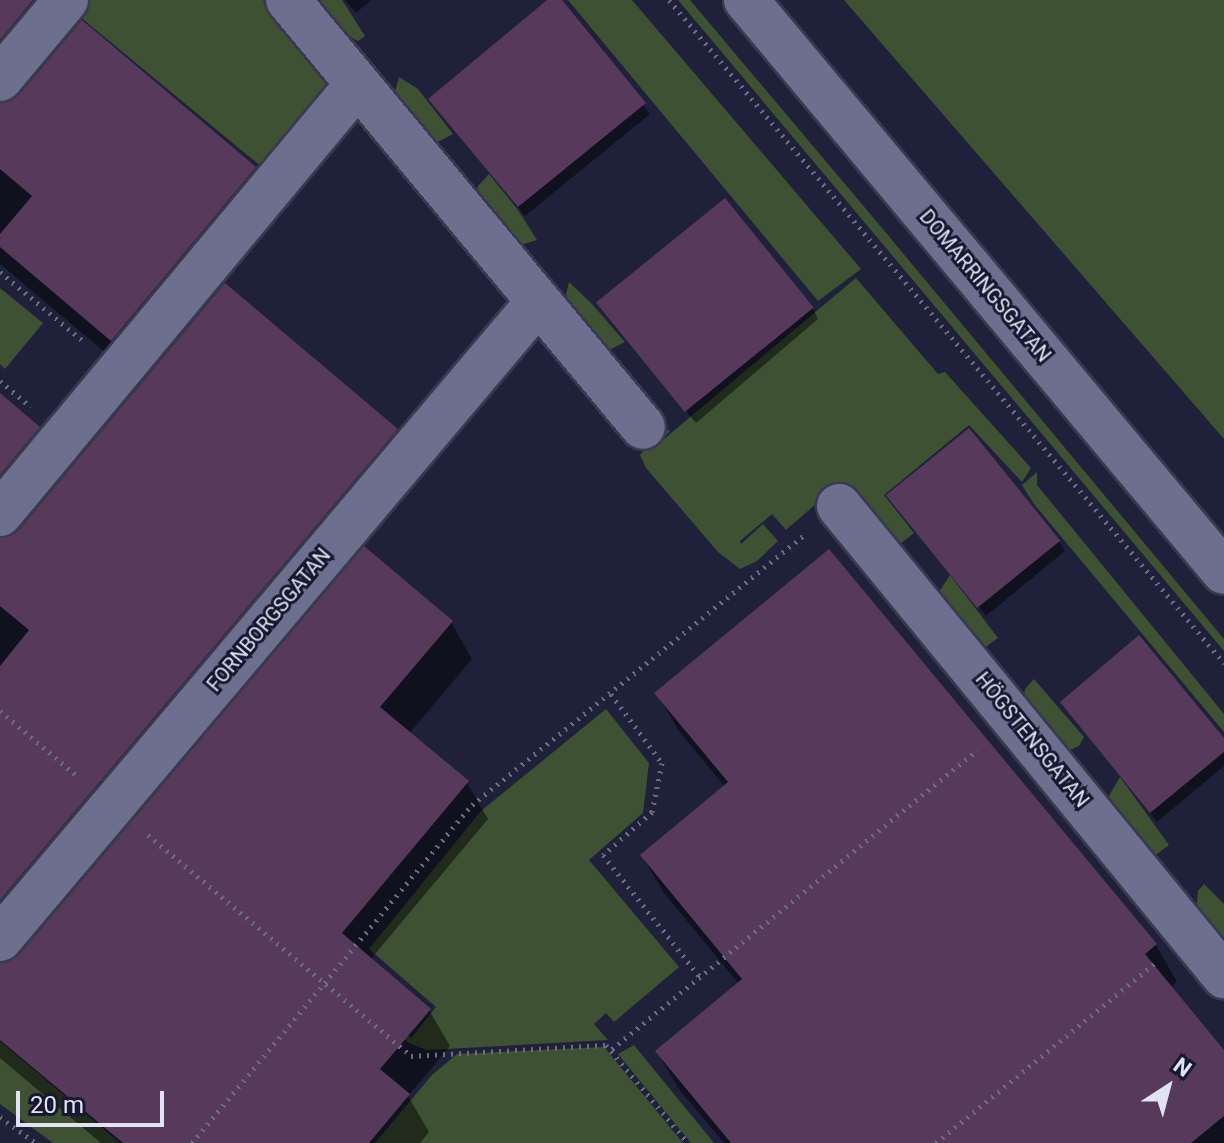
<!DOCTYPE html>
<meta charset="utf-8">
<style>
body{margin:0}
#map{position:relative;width:1224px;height:1143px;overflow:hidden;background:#1f213a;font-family:Roboto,sans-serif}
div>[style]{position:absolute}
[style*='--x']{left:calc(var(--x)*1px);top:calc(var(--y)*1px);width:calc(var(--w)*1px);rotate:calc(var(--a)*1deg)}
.green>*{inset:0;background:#3e5133}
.shadow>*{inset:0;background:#0007}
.building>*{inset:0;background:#57395b;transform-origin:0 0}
.path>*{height:5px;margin-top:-2.5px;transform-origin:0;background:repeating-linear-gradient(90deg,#6a6c82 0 2px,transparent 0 8px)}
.roads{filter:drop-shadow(2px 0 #393a4f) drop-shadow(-2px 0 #393a4f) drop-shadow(0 2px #393a4f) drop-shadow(0 -2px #393a4f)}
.street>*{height:44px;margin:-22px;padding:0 22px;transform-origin:22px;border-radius:22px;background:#6c6f8e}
.secondary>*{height:44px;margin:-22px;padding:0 22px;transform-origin:22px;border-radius:22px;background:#6c6f8e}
span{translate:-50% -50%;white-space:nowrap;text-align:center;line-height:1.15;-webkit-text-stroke:6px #161730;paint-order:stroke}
.street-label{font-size:20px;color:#e0e3f4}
.north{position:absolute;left:1128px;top:1047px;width:80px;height:80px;-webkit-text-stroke:6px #161730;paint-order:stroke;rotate:36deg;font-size:22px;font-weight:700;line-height:32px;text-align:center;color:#e0e3f4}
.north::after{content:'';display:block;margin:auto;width:28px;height:36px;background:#e0e3f4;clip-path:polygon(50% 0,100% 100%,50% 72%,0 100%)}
.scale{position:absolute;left:16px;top:1091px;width:148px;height:36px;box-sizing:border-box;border:4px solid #e0e3f4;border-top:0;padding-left:10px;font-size:24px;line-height:28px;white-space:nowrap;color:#e0e3f4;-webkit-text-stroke:6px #161730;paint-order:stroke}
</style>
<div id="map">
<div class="green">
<i style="clip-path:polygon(82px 0,263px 0,338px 89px,269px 173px,73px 11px)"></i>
<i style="clip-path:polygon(311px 0,342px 0,365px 36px,358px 41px,335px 29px)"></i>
<i style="clip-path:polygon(568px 0,632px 0,861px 269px,818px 301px)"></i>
<i style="clip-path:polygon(678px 0,690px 0,882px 228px,1224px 639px,1224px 651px)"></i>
<i style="clip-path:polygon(844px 0,1224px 0,1224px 439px)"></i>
<i style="clip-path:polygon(399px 77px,418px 89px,453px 134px,434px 144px,393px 99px)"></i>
<i style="clip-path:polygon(489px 174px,518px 210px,537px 240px,524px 244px,515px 241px,476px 196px,478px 186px)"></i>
<i style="clip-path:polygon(856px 278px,938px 374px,945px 372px,1031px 468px,1022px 482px,969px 425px,884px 495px,914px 533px,900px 544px,893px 543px,840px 483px,786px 530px,772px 514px,740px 541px,741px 544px,763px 524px,778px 541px,757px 561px,740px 569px,718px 552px,646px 468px,640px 455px,662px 427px,670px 431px,658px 444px)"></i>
<i style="clip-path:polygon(569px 282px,592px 304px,625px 342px,611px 349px,600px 347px,569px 307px,566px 294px)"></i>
<i style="clip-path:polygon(0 288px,43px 323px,5px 369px,0 364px)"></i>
<i style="clip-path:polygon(1037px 472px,1037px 485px,1224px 714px,1224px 732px,1034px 504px,1022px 485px)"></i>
<i style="clip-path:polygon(950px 575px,998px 638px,981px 650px,937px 595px)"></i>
<i style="clip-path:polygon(1034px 679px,1084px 737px,1079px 746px,1065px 752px,1023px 702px,1025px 689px)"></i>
<i style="clip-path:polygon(606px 709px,649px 763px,643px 813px,589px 860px,679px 967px,614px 1022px,606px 1013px,594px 1024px,608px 1040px,427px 1050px,409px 1043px,377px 1016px,380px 1013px,411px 1038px,436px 1007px,369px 949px,481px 811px)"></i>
<i style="clip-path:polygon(1120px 777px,1169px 845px,1157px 854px,1152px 854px,1106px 801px)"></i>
<i style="clip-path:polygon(1204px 884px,1224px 904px,1224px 945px,1196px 911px,1198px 891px)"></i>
<i style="clip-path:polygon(0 1041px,72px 1102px,120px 1143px,53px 1143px,0 1104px)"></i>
<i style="clip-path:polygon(634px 1045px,714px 1143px,691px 1143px,618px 1054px)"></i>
<i style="clip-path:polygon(604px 1047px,683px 1143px,375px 1143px,432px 1075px,457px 1054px)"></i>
</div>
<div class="shadow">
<i style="clip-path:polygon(0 0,53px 0,66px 22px,0 102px)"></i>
<i style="clip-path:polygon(345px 0,371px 0,356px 13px)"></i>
<i style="clip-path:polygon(550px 0,559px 0,650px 114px,525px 216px,431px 100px)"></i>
<i style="clip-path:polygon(0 105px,254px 168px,275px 205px,133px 376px,0 264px)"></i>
<i style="clip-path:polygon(601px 306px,813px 309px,818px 319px,696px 423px)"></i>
<i style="clip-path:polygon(0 396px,38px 428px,59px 465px,0 537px)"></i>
<i style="clip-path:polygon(397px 430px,418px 467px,0 962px,0 540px)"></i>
<i style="clip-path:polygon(890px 498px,1059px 541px,1065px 551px,986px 616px)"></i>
<i style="clip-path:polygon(451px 622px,472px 659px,409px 734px,467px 783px,488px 819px,370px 960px,429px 1010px,450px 1046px,408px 1096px,429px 1132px,420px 1143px,101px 1143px,0 1058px,0 965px,10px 964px)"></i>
<i style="clip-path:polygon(657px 693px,1156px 945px,1177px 982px,1170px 987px,1224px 1053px,1224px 1143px,724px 1143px,679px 1089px,657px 1052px,739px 984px,664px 893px,642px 856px,725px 787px,678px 730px)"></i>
<i style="clip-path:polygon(1062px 702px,1224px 742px,1224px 766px,1157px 822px)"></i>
</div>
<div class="building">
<i style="clip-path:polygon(0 0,33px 0,0 40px)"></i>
<i style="clip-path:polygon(547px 0,562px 0,646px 103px,518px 207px,428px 99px)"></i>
<i style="clip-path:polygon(82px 20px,256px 167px,111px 341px,0 247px,0 234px,32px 196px,0 169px,0 103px,19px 95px)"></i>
<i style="left:725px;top:198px;width:141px;height:166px;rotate:51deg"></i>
<i style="clip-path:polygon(225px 283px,398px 429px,0 900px,0 666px,29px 630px,0 606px,0 538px,19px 530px)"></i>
<i style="clip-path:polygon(0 393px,40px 427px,0 475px)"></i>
<i style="left:969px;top:428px;width:145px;height:107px;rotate:51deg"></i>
<i style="clip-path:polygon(364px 546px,453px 621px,380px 707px,469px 781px,342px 933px,431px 1009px,380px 1069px,410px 1094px,369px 1143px,123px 1143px,0 1040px,0 963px,19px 955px)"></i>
<i style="clip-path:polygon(829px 549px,1157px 944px,1145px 954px,1224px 1050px,1224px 1116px,1191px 1143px,731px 1143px,655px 1051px,742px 979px,640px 855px,728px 782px,654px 693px)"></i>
<i style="clip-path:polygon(1139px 635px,1224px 738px,1224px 752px,1150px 813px,1060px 702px)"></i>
</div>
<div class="path">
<i style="--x:669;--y:0;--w:865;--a:50.07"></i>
<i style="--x:0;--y:272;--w:107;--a:39.7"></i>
<i style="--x:0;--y:381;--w:40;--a:40"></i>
<i style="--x:611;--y:694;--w:86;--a:53.5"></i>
<i style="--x:662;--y:763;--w:50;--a:101.5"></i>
<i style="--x:652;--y:812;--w:65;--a:138.7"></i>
<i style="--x:603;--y:855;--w:157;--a:51.5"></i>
<i style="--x:0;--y:711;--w:99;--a:40.1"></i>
<i style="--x:148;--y:835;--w:344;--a:40"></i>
<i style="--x:411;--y:1056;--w:195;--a:-3.2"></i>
<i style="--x:606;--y:1045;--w:128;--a:50.1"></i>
<i style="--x:612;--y:1049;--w:472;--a:-39.3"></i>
<i style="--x:0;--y:1117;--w:44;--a:35.8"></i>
<i style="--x:192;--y:1143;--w:439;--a:-50.4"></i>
<i style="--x:472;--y:805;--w:428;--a:-39.1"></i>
<i style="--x:936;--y:1143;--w:283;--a:-39.4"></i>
</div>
<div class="roads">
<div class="street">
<i style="--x:288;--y:0;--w:555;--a:50.26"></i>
<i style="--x:0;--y:79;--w:103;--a:-50.1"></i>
<i style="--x:839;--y:506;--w:608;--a:50.68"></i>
<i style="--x:0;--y:514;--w:557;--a:-50.25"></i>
<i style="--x:0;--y:939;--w:834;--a:-49.82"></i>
</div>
<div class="secondary">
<i style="--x:746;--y:0;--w:745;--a:50.12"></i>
</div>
</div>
<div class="street-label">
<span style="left:985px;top:286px;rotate:50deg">DOMARRINGSGATAN</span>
<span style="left:269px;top:620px;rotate:-50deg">FORNBORGSGATAN</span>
<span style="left:1032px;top:740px;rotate:51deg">HÖGSTENSGATAN</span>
</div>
<div class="north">N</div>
<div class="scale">20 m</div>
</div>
